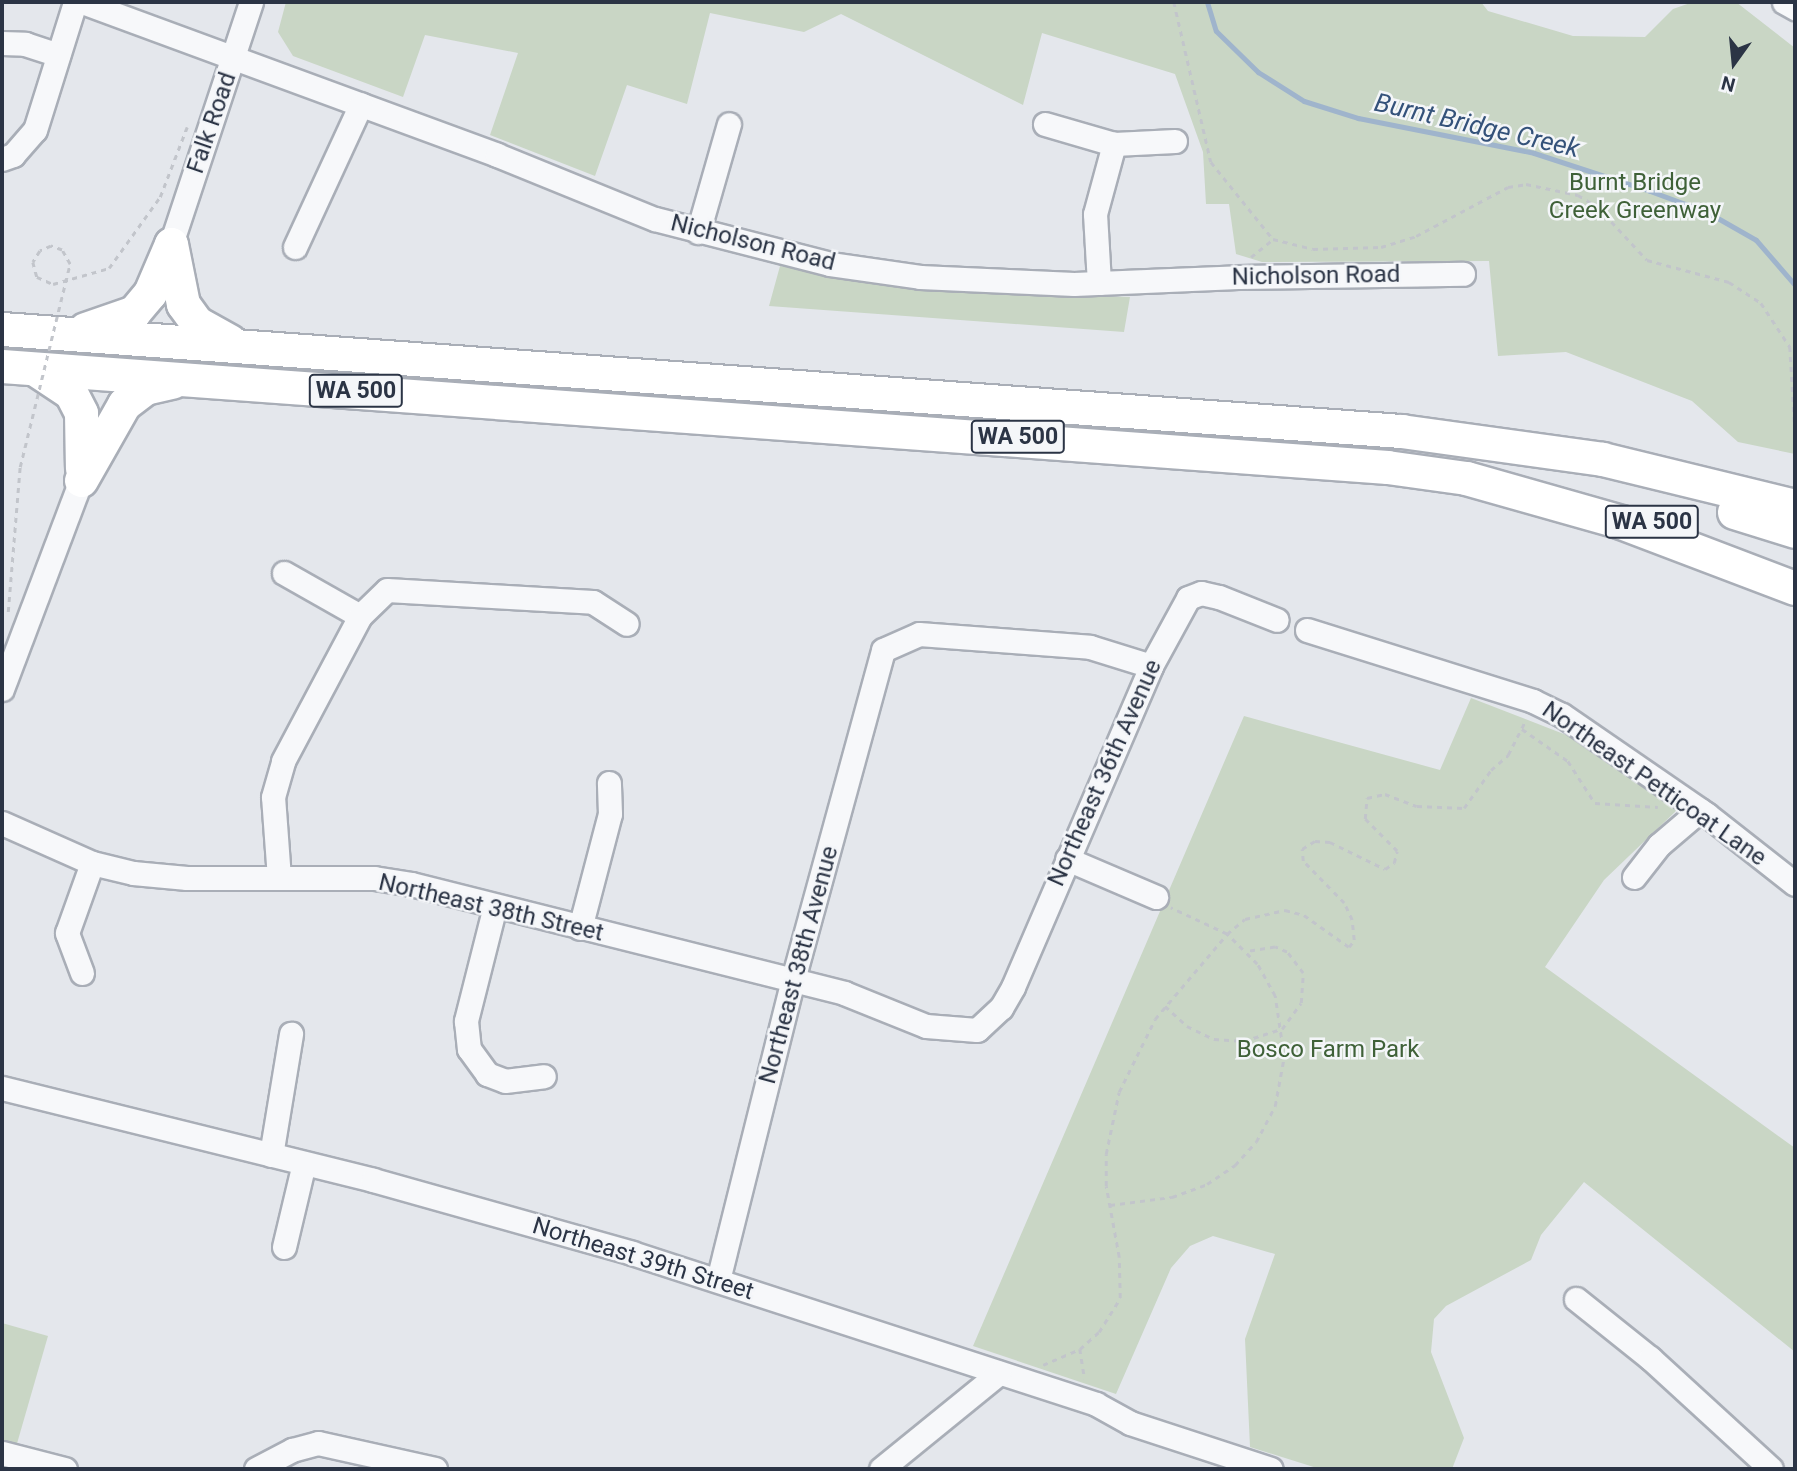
<!DOCTYPE html>
<style>
body{margin:0}
#map{position:relative;width:1797px;height:1471px;overflow:hidden;background:#e4e7ec;font-family:Roboto,sans-serif}
div>[style]{position:absolute}
[style*='--x']{left:calc(var(--x)*1px);top:calc(var(--y)*1px);width:calc(var(--w)*1px);rotate:calc(var(--a)*1deg)}
.green>*{inset:0;background:#c9d6c5}
.stream>*{height:5px;margin:-2.5px;padding:0 2.5px;transform-origin:2.5px;border-radius:2.5px;background:#9fb4cc}
.path>*{height:2.5px;margin-top:-1.25px;transform-origin:0;background:repeating-linear-gradient(90deg,#c2c5cb 0 5px,transparent 0 10px)}
.roads{filter:drop-shadow(2px 0 #a9aeb7) drop-shadow(-2px 0 #a9aeb7) drop-shadow(0 2px #a9aeb7) drop-shadow(0 -2px #a9aeb7)}
.minor>*{height:23px;margin:-11.5px;padding:0 11.5px;transform-origin:11.5px;border-radius:11.5px;background:#f7f8fa}
.highway>*{height:33px;margin:-16.5px;padding:0 16.5px;transform-origin:16.5px;border-radius:16.5px;background:#fff}
.path-bridge>*{height:2.5px;margin-top:-1.25px;transform-origin:0;background:repeating-linear-gradient(90deg,#c2c5cb 0 5px,transparent 0 10px)}
span{translate:-50% -50%;white-space:nowrap;text-align:center;line-height:1.15;-webkit-text-stroke:5px #f4f6f9;paint-order:stroke}
.shield-label span{padding:2px 5px;background:#f4f6f9;border:2px solid;border-radius:5px;-webkit-text-stroke-width:0}
.shield-label{font-size:23px;color:#2b3445;font-weight:700}
.street-label{font-size:24px;color:#2b3445}
.park-label{font-size:24px;color:#3f6138}
.water-label{font-size:26px;color:#34527a;font-style:italic}
.frame{position:absolute;inset:0;border:4px solid #2b3445;pointer-events:none}
.north{position:absolute;left:1699px;top:28px;width:70px;height:70px;-webkit-text-stroke:5px #f4f6f9;paint-order:stroke;rotate:195deg;font-size:19px;font-weight:700;line-height:28px;text-align:center;color:#2b3445}
.north::after{content:'';display:block;margin:auto;width:24px;height:32px;background:#2b3445;clip-path:polygon(50% 0,100% 100%,50% 72%,0 100%)}
</style>
<div id="map">
<div class="green">
<i style="clip-path:polygon(286px 2px,1481px 2px,1488px 11px,1573px 36px,1645px 37px,1673px 9px,1693px 2px,1736px 2px,1795px 48px,1795px 454px,1738px 442px,1692px 401px,1566px 352px,1498px 356px,1489px 261px,1262px 262px,1236px 254px,1229px 204px,1206px 204px,1203px 152px,1175px 74px,1042px 33px,1023px 105px,841px 14px,804px 32px,710px 13px,687px 104px,627px 85px,595px 176px,490px 135px,518px 53px,425px 35px,403px 97px,293px 56px,278px 32px)"></i>
<i style="clip-path:polygon(780px 266px,871px 283px,961px 291px,1130px 297px,1124px 332px,769px 306px)"></i>
<i style="clip-path:polygon(1471px 698px,1574px 738px,1677px 810px,1604px 880px,1545px 967px,1795px 1148px,1795px 1352px,1584px 1182px,1541px 1235px,1531px 1260px,1446px 1306px,1434px 1319px,1431px 1352px,1464px 1438px,1452px 1469px,1320px 1469px,1250px 1447px,1245px 1339px,1275px 1254px,1213px 1236px,1190px 1246px,1171px 1268px,1116px 1394px,973px 1346px,1244px 716px,1440px 770px)"></i>
<i style="clip-path:polygon(2px 1323px,48px 1336px,16px 1447px,2px 1443px)"></i>
</div>
<div class="stream">
<i style="--x:1207;--y:2;--w:30;--a:73"></i>
<i style="--x:1216;--y:31;--w:59;--a:44.3"></i>
<i style="--x:1258;--y:72;--w:54;--a:32.2"></i>
<i style="--x:1304;--y:101;--w:57;--a:17.5"></i>
<i style="--x:1358;--y:118;--w:179;--a:11.2"></i>
<i style="--x:1534;--y:153;--w:122;--a:18.1"></i>
<i style="--x:1650;--y:191;--w:61;--a:20.2"></i>
<i style="--x:1707;--y:212;--w:56;--a:29.7"></i>
<i style="--x:1756;--y:240;--w:60;--a:49.1"></i>
</div>
<div class="path">
<i style="--x:1174;--y:2;--w:164;--a:77"></i>
<i style="--x:1211;--y:162;--w:99;--a:51.2"></i>
<i style="--x:1273;--y:239;--w:41;--a:14"></i>
<i style="--x:1313;--y:249;--w:68;--a:-1.7"></i>
<i style="--x:1381;--y:247;--w:37;--a:-17"></i>
<i style="--x:1416;--y:236;--w:104;--a:-28"></i>
<i style="--x:1508;--y:187;--w:18;--a:-9"></i>
<i style="--x:1526;--y:184;--w:53;--a:11.9"></i>
<i style="--x:1578;--y:195;--w:23;--a:31"></i>
<i style="--x:1598;--y:207;--w:72;--a:47.2"></i>
<i style="--x:1647;--y:260;--w:85;--a:15"></i>
<i style="--x:1729;--y:282;--w:38;--a:33"></i>
<i style="--x:1761;--y:303;--w:53;--a:56.6"></i>
<i style="--x:1790;--y:347;--w:83;--a:86.6"></i>
<i style="--x:1251;--y:257;--w:28;--a:-39"></i>
<i style="--x:33;--y:262;--w:16;--a:75"></i>
<i style="--x:37;--y:277;--w:17;--a:24"></i>
<i style="--x:53;--y:284;--w:58;--a:-15.9"></i>
<i style="--x:109;--y:268;--w:87;--a:-54.3"></i>
<i style="--x:160;--y:197;--w:75;--a:-68.9"></i>
<i style="--x:8;--y:612;--w:145;--a:-85.3"></i>
<i style="--x:1522;--y:729;--w:56;--a:34.8"></i>
<i style="--x:1568;--y:761;--w:50;--a:57.3"></i>
<i style="--x:1595;--y:803;--w:63;--a:3.6"></i>
<i style="--x:1165;--y:1006;--w:30;--a:42"></i>
<i style="--x:1187;--y:1026;--w:30;--a:26"></i>
<i style="--x:1214;--y:1039;--w:30;--a:4"></i>
<i style="--x:1244;--y:1041;--w:40;--a:-18"></i>
<i style="--x:1282;--y:1029;--w:32;--a:-54"></i>
<i style="--x:1301;--y:1003;--w:30;--a:-86"></i>
<i style="--x:1303;--y:973;--w:26;--a:-127"></i>
<i style="--x:1287;--y:952;--w:13;--a:-157"></i>
<i style="--x:1275;--y:947;--w:30;--a:171"></i>
<i style="--x:1110;--y:1205;--w:63;--a:-7.4"></i>
<i style="--x:1172;--y:1197;--w:37;--a:-20"></i>
<i style="--x:1207;--y:1184;--w:34;--a:-34"></i>
<i style="--x:1235;--y:1165;--w:31;--a:-48"></i>
<i style="--x:1256;--y:1142;--w:41;--a:-62.2"></i>
<i style="--x:1275;--y:1106;--w:50;--a:-79.6"></i>
<i style="--x:1284;--y:1057;--w:62;--a:-98.4"></i>
<i style="--x:1275;--y:996;--w:37;--a:-119"></i>
<i style="--x:1257;--y:964;--w:42;--a:-135"></i>
<i style="--x:1227;--y:934;--w:23;--a:-40"></i>
<i style="--x:1245;--y:919;--w:41;--a:-12.7"></i>
<i style="--x:1285;--y:910;--w:20;--a:15"></i>
<i style="--x:1304;--y:915;--w:55;--a:35.4"></i>
<i style="--x:1349;--y:947;--w:9;--a:-54"></i>
<i style="--x:1354;--y:940;--w:20;--a:-96"></i>
<i style="--x:1352;--y:920;--w:19;--a:-115"></i>
<i style="--x:1344;--y:903;--w:59;--a:-134.3"></i>
<i style="--x:1303;--y:861;--w:12;--a:-95"></i>
<i style="--x:1302;--y:849;--w:15;--a:-32"></i>
<i style="--x:1315;--y:841;--w:15;--a:4"></i>
<i style="--x:1330;--y:842;--w:61;--a:26.1"></i>
<i style="--x:1385;--y:869;--w:11;--a:-34"></i>
<i style="--x:1394;--y:863;--w:12;--a:-76"></i>
<i style="--x:1397;--y:851;--w:45;--a:-135"></i>
<i style="--x:1365;--y:819;--w:21;--a:-85"></i>
<i style="--x:1367;--y:798;--w:18;--a:-13"></i>
<i style="--x:1385;--y:794;--w:34;--a:21"></i>
<i style="--x:1417;--y:806;--w:47;--a:2.4"></i>
<i style="--x:1464;--y:808;--w:47;--a:-54.6"></i>
<i style="--x:1491;--y:770;--w:23;--a:-41"></i>
<i style="--x:1508;--y:755;--w:38;--a:-63"></i>
<i style="--x:1080;--y:1349;--w:30;--a:81"></i>
<i style="--x:1043;--y:1365;--w:40;--a:-23.4"></i>
<i style="--x:1080;--y:1349;--w:25;--a:-42"></i>
<i style="--x:1099;--y:1332;--w:40;--a:-58"></i>
<i style="--x:1120;--y:1298;--w:41;--a:-91.4"></i>
<i style="--x:1119;--y:1257;--w:72;--a:-100.4"></i>
<i style="--x:1106;--y:1186;--w:32;--a:-90"></i>
<i style="--x:1106;--y:1154;--w:63;--a:-78.2"></i>
<i style="--x:1119;--y:1092;--w:81;--a:-63.7"></i>
<i style="--x:1155;--y:1019;--w:111;--a:-49.7"></i>
<i style="--x:1227;--y:934;--w:62;--a:-155.1"></i>
</div>
<div class="roads">
<div class="minor">
<i style="--x:82;--y:2;--w:442;--a:20.2"></i>
<i style="--x:497;--y:155;--w:170;--a:22.1"></i>
<i style="--x:655;--y:219;--w:181;--a:14.4"></i>
<i style="--x:830;--y:264;--w:91;--a:8.2"></i>
<i style="--x:920;--y:277;--w:154;--a:2.6"></i>
<i style="--x:1074;--y:284;--w:164;--a:-2.4"></i>
<i style="--x:1238;--y:277;--w:225;--a:-0.8"></i>
<i style="--x:1784;--y:2;--w:13;--a:29"></i>
<i style="--x:2;--y:43;--w:23;--a:2"></i>
<i style="--x:25;--y:44;--w:35;--a:18"></i>
<i style="--x:1045;--y:124;--w:72;--a:16.2"></i>
<i style="--x:1114;--y:144;--w:61;--a:-2.8"></i>
<i style="--x:2;--y:159;--w:12;--a:-20"></i>
<i style="--x:13;--y:155;--w:33;--a:-49"></i>
<i style="--x:35;--y:130;--w:134;--a:-72.6"></i>
<i style="--x:698;--y:232;--w:112;--a:-74"></i>
<i style="--x:171;--y:244;--w:255;--a:-71.7"></i>
<i style="--x:295;--y:247;--w:157;--a:-65.2"></i>
<i style="--x:1099;--y:283;--w:69;--a:-93.3"></i>
<i style="--x:1095;--y:214;--w:73;--a:-74.8"></i>
<i style="--x:284;--y:573;--w:87;--a:29.5"></i>
<i style="--x:1307;--y:630;--w:237;--a:17.4"></i>
<i style="--x:1533;--y:701;--w:32;--a:26"></i>
<i style="--x:1562;--y:715;--w:175;--a:34.5"></i>
<i style="--x:1706;--y:814;--w:113;--a:38.2"></i>
<i style="--x:2;--y:689;--w:223;--a:-69.3"></i>
<i style="--x:2;--y:823;--w:98;--a:24"></i>
<i style="--x:92;--y:863;--w:42;--a:13.7"></i>
<i style="--x:133;--y:873;--w:54;--a:5.3"></i>
<i style="--x:187;--y:878;--w:187;--a:0"></i>
<i style="--x:374;--y:878;--w:37;--a:9"></i>
<i style="--x:411;--y:884;--w:447;--a:14.1"></i>
<i style="--x:844;--y:993;--w:88;--a:21.9"></i>
<i style="--x:926;--y:1026;--w:51;--a:4.5"></i>
<i style="--x:977;--y:1030;--w:33;--a:-43"></i>
<i style="--x:1001;--y:1008;--w:24;--a:-60"></i>
<i style="--x:1013;--y:987;--w:349;--a:-66.7"></i>
<i style="--x:1151;--y:666;--w:77;--a:-61.4"></i>
<i style="--x:1188;--y:598;--w:14;--a:-21"></i>
<i style="--x:1201;--y:593;--w:18;--a:13"></i>
<i style="--x:1219;--y:597;--w:62;--a:21.6"></i>
<i style="--x:1067;--y:859;--w:97;--a:23.1"></i>
<i style="--x:1634;--y:877;--w:41;--a:-52"></i>
<i style="--x:1659;--y:845;--w:54;--a:-40.5"></i>
<i style="--x:279;--y:878;--w:81;--a:-94.2"></i>
<i style="--x:273;--y:797;--w:37;--a:-74"></i>
<i style="--x:283;--y:761;--w:164;--a:-62"></i>
<i style="--x:360;--y:616;--w:37;--a:-44"></i>
<i style="--x:387;--y:590;--w:206;--a:3.3"></i>
<i style="--x:593;--y:602;--w:40;--a:32.9"></i>
<i style="--x:495;--y:906;--w:119;--a:104.2"></i>
<i style="--x:466;--y:1021;--w:28;--a:84"></i>
<i style="--x:469;--y:1049;--w:31;--a:54"></i>
<i style="--x:487;--y:1074;--w:19;--a:21"></i>
<i style="--x:505;--y:1081;--w:39;--a:-7"></i>
<i style="--x:580;--y:928;--w:118;--a:-75.3"></i>
<i style="--x:610;--y:814;--w:31;--a:-92"></i>
<i style="--x:82;--y:973;--w:43;--a:-110.6"></i>
<i style="--x:67;--y:933;--w:74;--a:-70.3"></i>
<i style="--x:2;--y:1088;--w:382;--a:13.9"></i>
<i style="--x:373;--y:1180;--w:269;--a:15.7"></i>
<i style="--x:632;--y:1253;--w:488;--a:18"></i>
<i style="--x:1096;--y:1404;--w:39;--a:29"></i>
<i style="--x:1130;--y:1423;--w:148;--a:18.1"></i>
<i style="--x:271;--y:1155;--w:123;--a:-80.6"></i>
<i style="--x:284;--y:1247;--w:86;--a:-76.6"></i>
<i style="--x:718;--y:1280;--w:306;--a:-76"></i>
<i style="--x:792;--y:983;--w:345;--a:-74.7"></i>
<i style="--x:883;--y:650;--w:39;--a:-24"></i>
<i style="--x:919;--y:634;--w:171;--a:4.3"></i>
<i style="--x:1090;--y:647;--w:64;--a:17.3"></i>
<i style="--x:1576;--y:1299;--w:95;--a:38.6"></i>
<i style="--x:1650;--y:1358;--w:164;--a:42.5"></i>
<i style="--x:2;--y:1453;--w:65;--a:14.3"></i>
<i style="--x:256;--y:1469;--w:41;--a:-27.8"></i>
<i style="--x:292;--y:1450;--w:27;--a:-15"></i>
<i style="--x:318;--y:1443;--w:120;--a:12.5"></i>
<i style="--x:881;--y:1469;--w:152;--a:-39.1"></i>
</div>
<div class="highway">
<i style="--x:171;--y:244;--w:61;--a:78.7"></i>
<i style="--x:183;--y:304;--w:24;--a:54"></i>
<i style="--x:197;--y:323;--w:37;--a:29"></i>
<i style="--x:2;--y:329;--w:1403;--a:4.17"></i>
<i style="--x:1401;--y:431;--w:203;--a:7.9"></i>
<i style="--x:1602;--y:459;--w:199;--a:13.7"></i>
<i style="--x:85;--y:329;--w:52;--a:-19.1"></i>
<i style="--x:134;--y:312;--w:25;--a:-50"></i>
<i style="--x:150;--y:293;--w:53;--a:-66.8"></i>
<i style="--x:2;--y:366;--w:1389;--a:4.17"></i>
<i style="--x:1387;--y:467;--w:80;--a:7.9"></i>
<i style="--x:1466;--y:478;--w:161;--a:15.8"></i>
<i style="--x:1621;--y:522;--w:186;--a:20.8"></i>
<i style="--x:35;--y:369;--w:43;--a:33.7"></i>
<i style="--x:71;--y:393;--w:22;--a:63"></i>
<i style="--x:81;--y:413;--w:55;--a:89"></i>
<i style="--x:81;--y:480;--w:87;--a:-60.5"></i>
<i style="--x:124;--y:404;--w:26;--a:-37"></i>
<i style="--x:145;--y:388;--w:28;--a:-13"></i>
<i style="--x:1734;--y:512;--w:64;--a:17.3"></i>
</div>
</div>
<div class="path-bridge">
<i style="--x:20;--y:467;--w:209;--a:-76.2"></i>
<i style="--x:70;--y:264;--w:16;--a:-120"></i>
<i style="--x:62;--y:250;--w:12;--a:-160"></i>
<i style="--x:51;--y:246;--w:12;--a:156"></i>
<i style="--x:40;--y:251;--w:13;--a:122"></i>
</div>
<div class="shield-label">
<span style="left:356px;top:391px">WA 500</span>
<span style="left:1018px;top:437px">WA 500</span>
<span style="left:1652px;top:522px">WA 500</span>
</div>
<div class="street-label">
<span style="left:212px;top:123px;rotate:-71deg">Falk Road</span>
<span style="left:753px;top:243px;rotate:14deg">Nicholson Road</span>
<span style="left:1316px;top:276px;rotate:-1deg">Nicholson Road</span>
<span style="left:1105px;top:773px;rotate:-66deg">Northeast 36th Avenue</span>
<span style="left:1654px;top:784px;rotate:35deg">Northeast Petticoat Lane</span>
<span style="left:491px;top:908px;rotate:13deg">Northeast 38th Street</span>
<span style="left:799px;top:965px;rotate:-75deg">Northeast 38th Avenue</span>
<span style="left:643px;top:1259px;rotate:17deg">Northeast 39th Street</span>
</div>
<div class="park-label">
<span style="left:1635px;top:197px">Burnt Bridge<br>Creek Greenway</span>
<span style="left:1328px;top:1050px">Bosco Farm Park</span>
</div>
<div class="water-label">
<span style="left:1477px;top:126px;rotate:13deg">Burnt Bridge Creek</span>
</div>
<div class="frame"></div>
<div class="north">N</div>
</div>
